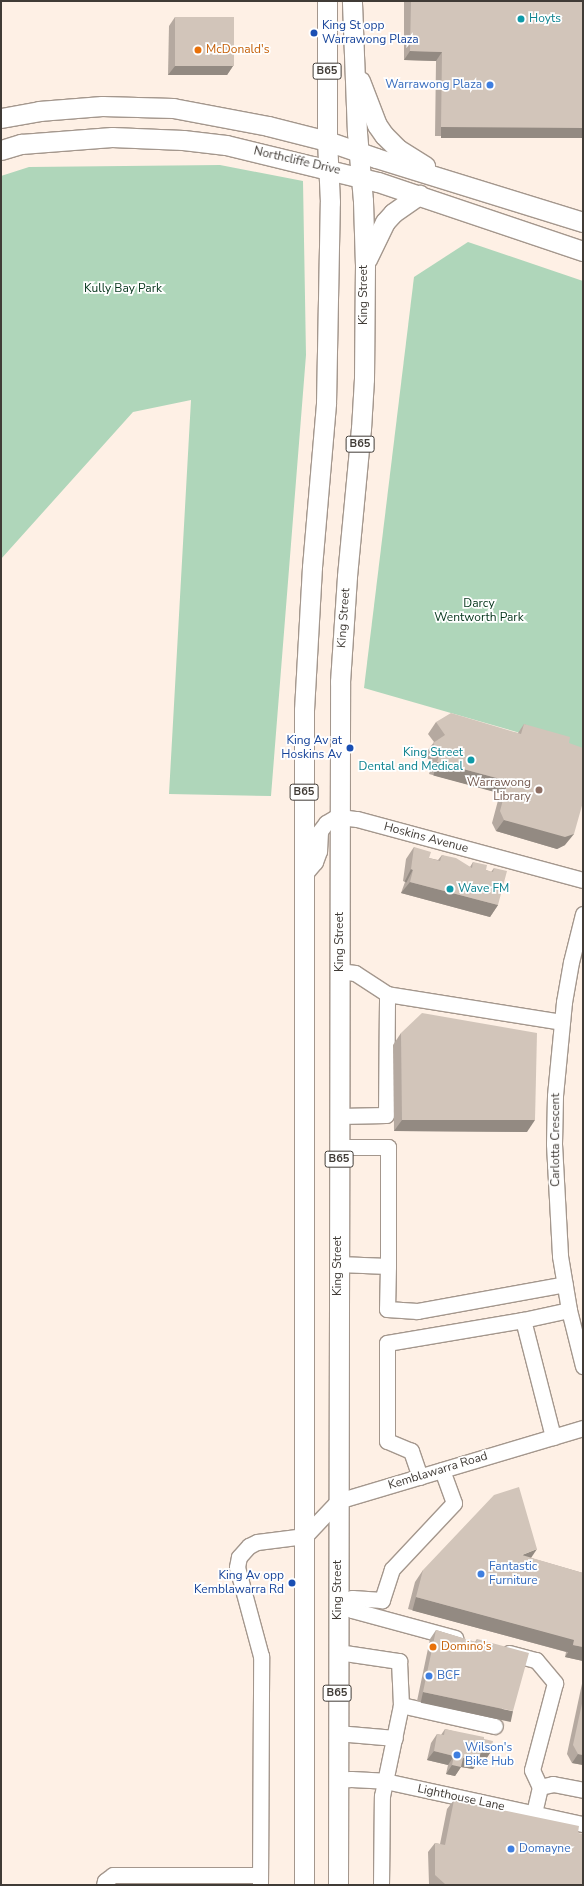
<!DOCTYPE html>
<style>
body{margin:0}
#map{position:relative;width:584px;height:1886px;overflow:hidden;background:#fef0e5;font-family:"Nunito Sans",sans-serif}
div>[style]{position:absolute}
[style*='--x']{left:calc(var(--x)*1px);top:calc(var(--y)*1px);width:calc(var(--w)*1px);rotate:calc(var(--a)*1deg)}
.green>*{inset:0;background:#afd6ba}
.roads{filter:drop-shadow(1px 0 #a4978d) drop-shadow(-1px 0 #a4978d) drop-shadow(0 1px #a4978d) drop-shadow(0 -1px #a4978d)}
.minor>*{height:15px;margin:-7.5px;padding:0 7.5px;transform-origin:7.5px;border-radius:7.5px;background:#fff}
.major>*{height:19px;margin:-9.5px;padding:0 9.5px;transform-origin:9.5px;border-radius:9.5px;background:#fff}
.wall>*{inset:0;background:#b5a9a0}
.shaded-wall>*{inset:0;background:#938a82;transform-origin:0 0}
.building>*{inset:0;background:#d2c5ba;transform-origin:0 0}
.dots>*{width:11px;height:11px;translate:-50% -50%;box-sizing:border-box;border:2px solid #fff;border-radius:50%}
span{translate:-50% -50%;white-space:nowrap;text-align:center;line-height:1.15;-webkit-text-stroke:3.5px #fff;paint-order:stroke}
.shield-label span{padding:1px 3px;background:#fff;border:1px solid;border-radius:3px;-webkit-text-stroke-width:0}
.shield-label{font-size:11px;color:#403b36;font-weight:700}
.culture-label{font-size:12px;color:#0d838f}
.left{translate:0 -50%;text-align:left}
.right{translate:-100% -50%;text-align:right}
.transit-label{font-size:12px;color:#164399}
.food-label{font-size:12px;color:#c56008}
.shop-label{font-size:12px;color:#366cbe}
.street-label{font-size:12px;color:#403b36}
.park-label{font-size:12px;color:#04341a}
.education-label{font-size:12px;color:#785e54}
.frame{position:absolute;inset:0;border:2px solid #403b36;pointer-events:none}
</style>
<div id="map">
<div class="green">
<i style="clip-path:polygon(220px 165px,303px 181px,306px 355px,271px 796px,169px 794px,191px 400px,133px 412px,1px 559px,1px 176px,29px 167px)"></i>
<i style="clip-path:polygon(468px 242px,583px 281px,583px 751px,364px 688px,414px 277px)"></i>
</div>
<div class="roads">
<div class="minor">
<i style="--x:304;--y:875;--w:17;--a:-50"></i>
<i style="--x:315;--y:862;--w:12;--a:-70"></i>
<i style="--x:319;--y:851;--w:20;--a:-87"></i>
<i style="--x:320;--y:831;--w:10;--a:-53"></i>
<i style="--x:326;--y:823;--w:12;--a:-31"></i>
<i style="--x:336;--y:817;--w:4;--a:0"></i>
<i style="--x:340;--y:817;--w:17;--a:7"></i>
<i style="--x:357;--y:819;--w:234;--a:15.1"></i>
<i style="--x:583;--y:914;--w:49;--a:104"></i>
<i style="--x:571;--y:962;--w:41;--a:99.9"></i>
<i style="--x:564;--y:1002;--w:94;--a:95.5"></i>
<i style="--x:555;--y:1096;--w:48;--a:91.2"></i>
<i style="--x:554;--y:1144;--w:112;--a:86.9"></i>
<i style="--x:560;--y:1256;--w:55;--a:80.5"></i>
<i style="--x:569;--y:1310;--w:58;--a:76"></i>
<i style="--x:339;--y:971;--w:16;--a:7"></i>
<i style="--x:355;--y:973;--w:38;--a:33"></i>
<i style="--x:339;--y:1116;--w:47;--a:-1.2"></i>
<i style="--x:386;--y:1115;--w:121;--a:-89.5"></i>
<i style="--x:387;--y:994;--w:177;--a:9.1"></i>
<i style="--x:339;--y:1147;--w:49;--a:0"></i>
<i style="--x:388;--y:1147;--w:119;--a:90"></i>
<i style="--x:338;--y:1264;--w:50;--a:2.3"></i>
<i style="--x:388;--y:1266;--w:43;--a:91.3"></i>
<i style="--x:387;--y:1309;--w:30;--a:4"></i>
<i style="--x:417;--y:1311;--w:150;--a:-10.3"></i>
<i style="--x:523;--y:1320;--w:121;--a:75.6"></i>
<i style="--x:442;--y:1470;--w:35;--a:70"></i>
<i style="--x:454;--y:1503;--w:91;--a:133.2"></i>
<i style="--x:392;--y:1569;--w:33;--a:108"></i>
<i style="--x:382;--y:1600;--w:30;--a:-176"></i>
<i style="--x:352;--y:1598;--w:15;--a:157"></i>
<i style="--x:338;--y:1604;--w:15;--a:23"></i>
<i style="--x:352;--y:1610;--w:107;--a:15.2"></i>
<i style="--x:420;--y:1477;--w:28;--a:-109"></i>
<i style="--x:411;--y:1451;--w:26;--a:-157"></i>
<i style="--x:387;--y:1441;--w:98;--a:-90"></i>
<i style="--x:387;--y:1343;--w:138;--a:-9.6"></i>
<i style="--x:523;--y:1320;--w:47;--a:-12.3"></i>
<i style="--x:338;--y:1652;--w:62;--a:8.4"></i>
<i style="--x:399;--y:1661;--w:44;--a:87.4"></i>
<i style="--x:509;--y:1653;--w:28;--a:15"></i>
<i style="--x:536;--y:1660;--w:30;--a:50"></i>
<i style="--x:555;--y:1683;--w:90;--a:104.8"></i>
<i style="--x:532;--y:1770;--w:19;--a:65"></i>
<i style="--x:540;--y:1787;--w:28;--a:103"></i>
<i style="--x:337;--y:1733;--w:58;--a:4.9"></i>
<i style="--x:337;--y:1780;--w:14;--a:-4"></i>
<i style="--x:351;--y:1779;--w:34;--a:3"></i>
<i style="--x:385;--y:1781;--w:203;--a:12.3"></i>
<i style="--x:540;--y:1787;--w:13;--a:-13"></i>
<i style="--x:553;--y:1784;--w:31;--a:11"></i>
<i style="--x:104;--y:1885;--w:4;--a:-76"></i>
<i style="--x:105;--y:1881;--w:10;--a:-37"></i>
<i style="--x:113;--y:1875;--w:147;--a:0"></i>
<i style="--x:260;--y:1885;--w:229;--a:-89.7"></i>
<i style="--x:261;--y:1656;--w:92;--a:-105.1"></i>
<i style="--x:237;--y:1567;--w:10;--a:-79"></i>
<i style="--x:239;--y:1557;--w:15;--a:-48"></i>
<i style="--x:249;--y:1546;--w:9;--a:-27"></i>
<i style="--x:257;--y:1542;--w:48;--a:-7.1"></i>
<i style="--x:305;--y:1536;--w:48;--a:-46.7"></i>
<i style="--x:338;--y:1501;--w:256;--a:-16.6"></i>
<i style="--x:381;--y:1885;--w:89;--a:-89.4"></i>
<i style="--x:382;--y:1796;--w:93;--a:-78.2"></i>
<i style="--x:401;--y:1705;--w:96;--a:12.6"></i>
</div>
<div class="major">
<i style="--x:360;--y:81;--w:47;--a:68.9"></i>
<i style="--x:377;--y:125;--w:12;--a:55"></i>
<i style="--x:384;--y:135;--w:20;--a:45"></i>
<i style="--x:398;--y:149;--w:32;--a:32"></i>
<i style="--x:1;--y:118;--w:39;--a:-10"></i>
<i style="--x:39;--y:111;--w:63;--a:-4.5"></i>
<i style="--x:102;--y:106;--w:71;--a:1.6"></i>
<i style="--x:173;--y:108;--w:97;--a:10.7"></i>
<i style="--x:268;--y:126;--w:61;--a:14.3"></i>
<i style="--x:327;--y:141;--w:52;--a:19.1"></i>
<i style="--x:376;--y:158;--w:217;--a:17.2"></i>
<i style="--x:1;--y:150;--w:21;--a:-17"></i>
<i style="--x:21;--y:144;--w:91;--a:-4.4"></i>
<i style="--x:112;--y:137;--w:71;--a:2.4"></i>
<i style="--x:183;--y:140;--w:43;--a:6.6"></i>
<i style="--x:226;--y:145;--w:156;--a:13.7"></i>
<i style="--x:378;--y:182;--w:216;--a:18.6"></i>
<i style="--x:367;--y:259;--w:41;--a:-64.1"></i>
<i style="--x:385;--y:222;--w:12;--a:-48"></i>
<i style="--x:393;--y:213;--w:32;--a:-35"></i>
<i style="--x:304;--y:1885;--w:1175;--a:-90"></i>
<i style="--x:304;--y:710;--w:143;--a:-86.8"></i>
<i style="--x:312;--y:567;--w:165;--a:-85.1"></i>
<i style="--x:326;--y:403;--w:201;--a:-88.9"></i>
<i style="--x:330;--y:202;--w:61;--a:-92.8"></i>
<i style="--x:327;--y:141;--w:140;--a:-90"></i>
<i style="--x:338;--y:1885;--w:1203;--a:-89.9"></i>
<i style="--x:340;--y:682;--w:106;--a:-86.2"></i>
<i style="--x:347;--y:576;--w:148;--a:-84.6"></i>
<i style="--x:361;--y:429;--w:50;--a:-86.6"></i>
<i style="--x:364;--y:379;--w:114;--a:-89.5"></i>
<i style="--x:365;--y:265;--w:64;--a:-91.8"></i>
<i style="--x:363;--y:201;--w:68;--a:-95"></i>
<i style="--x:357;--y:133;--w:132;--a:-92.2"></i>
</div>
</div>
<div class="wall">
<i style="clip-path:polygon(404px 1px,583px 1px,583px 193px,583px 137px,435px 136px,436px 61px,404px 60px)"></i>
<i style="clip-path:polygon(175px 17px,233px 66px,227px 75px,168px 75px,169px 26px)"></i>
<i style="clip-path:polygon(436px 722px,518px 733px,524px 724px,569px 743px,565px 845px,557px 849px,496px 831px,492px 823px,500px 793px,429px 774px,432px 765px,425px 754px,434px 742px,428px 734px)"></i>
<i style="clip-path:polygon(414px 847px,429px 858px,438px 860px,442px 855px,470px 867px,473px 862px,486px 870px,491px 872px,494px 868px,498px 905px,490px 917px,401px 893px,405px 882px,403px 881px,406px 859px)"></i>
<i style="clip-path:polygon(401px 1033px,527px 1132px,394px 1131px,393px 1045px)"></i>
<i style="clip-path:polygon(531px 1558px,583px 1573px,583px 1661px,565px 1657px,566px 1652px,408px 1609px,415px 1582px,423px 1570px)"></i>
<i style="clip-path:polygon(436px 1630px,475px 1642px,477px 1639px,506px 1720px,417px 1701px,430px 1639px)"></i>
<i style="clip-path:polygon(583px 1679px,583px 1765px,572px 1763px,567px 1754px)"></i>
<i style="clip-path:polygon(445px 1729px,484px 1739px,490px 1753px,484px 1762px,479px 1761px,473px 1769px,461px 1767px,455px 1776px,446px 1774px,448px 1765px,427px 1760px,431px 1743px,437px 1734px,441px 1735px)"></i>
<i style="clip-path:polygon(454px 1800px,578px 1833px,583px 1885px,430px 1885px,429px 1884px,428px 1852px,435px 1843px,440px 1844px,447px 1809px)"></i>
</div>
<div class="shaded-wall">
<i style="clip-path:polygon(410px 51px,442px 52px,436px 61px,404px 60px)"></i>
<i style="clip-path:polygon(175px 66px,233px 66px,227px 75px,168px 75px)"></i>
<i style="left:441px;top:127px;width:142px;height:11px"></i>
<i style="left:437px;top:762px;width:73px;height:14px;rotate:15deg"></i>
<i style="clip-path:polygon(504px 820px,574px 834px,565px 845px,557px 849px,496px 831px)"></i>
<i style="left:411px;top:869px;width:2px;height:14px;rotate:27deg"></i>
<i style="clip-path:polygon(410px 882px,498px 905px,490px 917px,401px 893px)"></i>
<i style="clip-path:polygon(402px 1120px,535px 1120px,527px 1132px,394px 1131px)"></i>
<i style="clip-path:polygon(537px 1549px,529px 1561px,522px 1555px)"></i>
<i style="left:416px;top:1597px;width:164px;height:14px;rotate:15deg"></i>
<i style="clip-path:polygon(573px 1645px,583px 1647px,583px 1661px,565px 1657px)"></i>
<i style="left:423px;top:1692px;width:92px;height:11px;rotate:12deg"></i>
<i style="clip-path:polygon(434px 1751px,454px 1756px,448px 1765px,427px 1760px)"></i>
<i style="clip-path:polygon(481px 1751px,490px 1753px,484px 1762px,479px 1761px,473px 1769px,461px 1767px,455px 1776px,446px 1774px,452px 1765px,463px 1758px)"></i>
<i style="clip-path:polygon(578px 1754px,583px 1755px,583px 1765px,572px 1763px)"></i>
</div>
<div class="building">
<i style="clip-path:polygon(411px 1px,583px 1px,583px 128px,441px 127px,442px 52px,410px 51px)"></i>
<i style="left:175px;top:17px;width:59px;height:49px"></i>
<i style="clip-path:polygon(451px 713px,521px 734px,524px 724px,570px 737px,569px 743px,583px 748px,583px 802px,574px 834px,565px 837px,504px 820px,500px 811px,508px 781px,437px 762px,440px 753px,433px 743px,445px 735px,436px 722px)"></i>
<i style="clip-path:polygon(414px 847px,431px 852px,429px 858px,440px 861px,442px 855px,456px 858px,472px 868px,473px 862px,487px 865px,486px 870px,493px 872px,494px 868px,507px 871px,498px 905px,410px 882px,413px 870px,411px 869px)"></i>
<i style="clip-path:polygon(422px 1013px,537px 1033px,535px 1120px,402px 1120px,401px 1033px)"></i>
<i style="clip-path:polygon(519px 1487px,537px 1549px,522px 1555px,583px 1573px,583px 1647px,573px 1645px,574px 1640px,416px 1597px,423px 1570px,494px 1495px)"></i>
<i style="clip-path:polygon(436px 1630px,476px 1642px,477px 1639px,529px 1653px,513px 1711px,423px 1692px)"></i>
<i style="clip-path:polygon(583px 1699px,583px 1755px,578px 1754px,573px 1745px)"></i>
<i style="clip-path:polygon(445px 1729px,484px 1737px,484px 1739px,493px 1741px,490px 1753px,481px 1751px,479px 1760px,463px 1758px,461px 1767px,452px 1765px,454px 1756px,434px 1751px,437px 1734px,444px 1735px)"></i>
<i style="clip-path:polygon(454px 1800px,579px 1826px,578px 1833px,583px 1834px,583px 1885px,449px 1885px,445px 1884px,435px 1875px,435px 1843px,445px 1845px)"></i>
</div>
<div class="dots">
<i style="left:521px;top:19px;background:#0f9aa8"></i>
<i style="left:314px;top:33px;background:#1a4fb4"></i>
<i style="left:198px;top:50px;background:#e8710a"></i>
<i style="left:490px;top:85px;background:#3f7fe0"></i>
<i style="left:350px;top:748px;background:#1a4fb4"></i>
<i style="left:471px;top:760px;background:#0f9aa8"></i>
<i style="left:539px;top:790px;background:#8d6e63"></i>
<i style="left:450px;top:889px;background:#0f9aa8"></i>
<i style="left:481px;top:1574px;background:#3f7fe0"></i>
<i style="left:292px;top:1583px;background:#1a4fb4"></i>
<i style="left:433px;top:1647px;background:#e8710a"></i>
<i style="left:429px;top:1676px;background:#3f7fe0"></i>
<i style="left:457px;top:1755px;background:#3f7fe0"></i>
<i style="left:511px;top:1849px;background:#3f7fe0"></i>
</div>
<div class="shield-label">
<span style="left:327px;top:71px">B65</span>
<span style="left:360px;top:444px">B65</span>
<span style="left:304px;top:792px">B65</span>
<span style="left:339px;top:1159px">B65</span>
<span style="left:337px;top:1693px">B65</span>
</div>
<div class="culture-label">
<span class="left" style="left:529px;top:19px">Hoyts</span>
<span class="right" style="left:463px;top:760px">King Street<br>Dental and Medical</span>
<span class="left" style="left:458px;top:889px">Wave FM</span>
</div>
<div class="transit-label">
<span class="left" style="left:322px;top:33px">King St opp<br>Warrawong Plaza</span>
<span class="right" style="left:342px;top:748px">King Av at<br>Hoskins Av</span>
<span class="right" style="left:284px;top:1583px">King Av opp<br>Kemblawarra Rd</span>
</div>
<div class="food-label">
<span class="left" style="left:206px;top:50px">McDonald's</span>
<span class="left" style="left:441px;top:1647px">Domino's</span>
</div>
<div class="shop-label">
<span class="right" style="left:482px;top:85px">Warrawong Plaza</span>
<span class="left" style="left:489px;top:1574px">Fantastic<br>Furniture</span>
<span class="left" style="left:437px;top:1676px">BCF</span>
<span class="left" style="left:465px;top:1755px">Wilson's<br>Bike Hub</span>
<span class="left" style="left:519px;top:1849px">Domayne</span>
</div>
<div class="street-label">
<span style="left:297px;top:161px;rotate:13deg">Northcliffe Drive</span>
<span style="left:364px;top:295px;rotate:-90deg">King Street</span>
<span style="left:344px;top:618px;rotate:-86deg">King Street</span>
<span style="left:426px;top:838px;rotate:15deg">Hoskins Avenue</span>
<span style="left:340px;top:942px;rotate:-90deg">King Street</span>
<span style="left:556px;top:1140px;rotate:-90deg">Carlotta Crescent</span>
<span style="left:338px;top:1266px;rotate:-90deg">King Street</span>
<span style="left:438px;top:1471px;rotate:-17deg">Kemblawarra Road</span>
<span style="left:338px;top:1590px;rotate:-90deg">King Street</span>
<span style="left:461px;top:1798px;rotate:12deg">Lighthouse Lane</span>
</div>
<div class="park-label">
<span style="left:123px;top:289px">Kully Bay Park</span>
<span style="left:479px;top:611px">Darcy<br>Wentworth Park</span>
</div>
<div class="education-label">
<span class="right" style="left:531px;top:790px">Warrawong<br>Library</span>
</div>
<div class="frame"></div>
</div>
